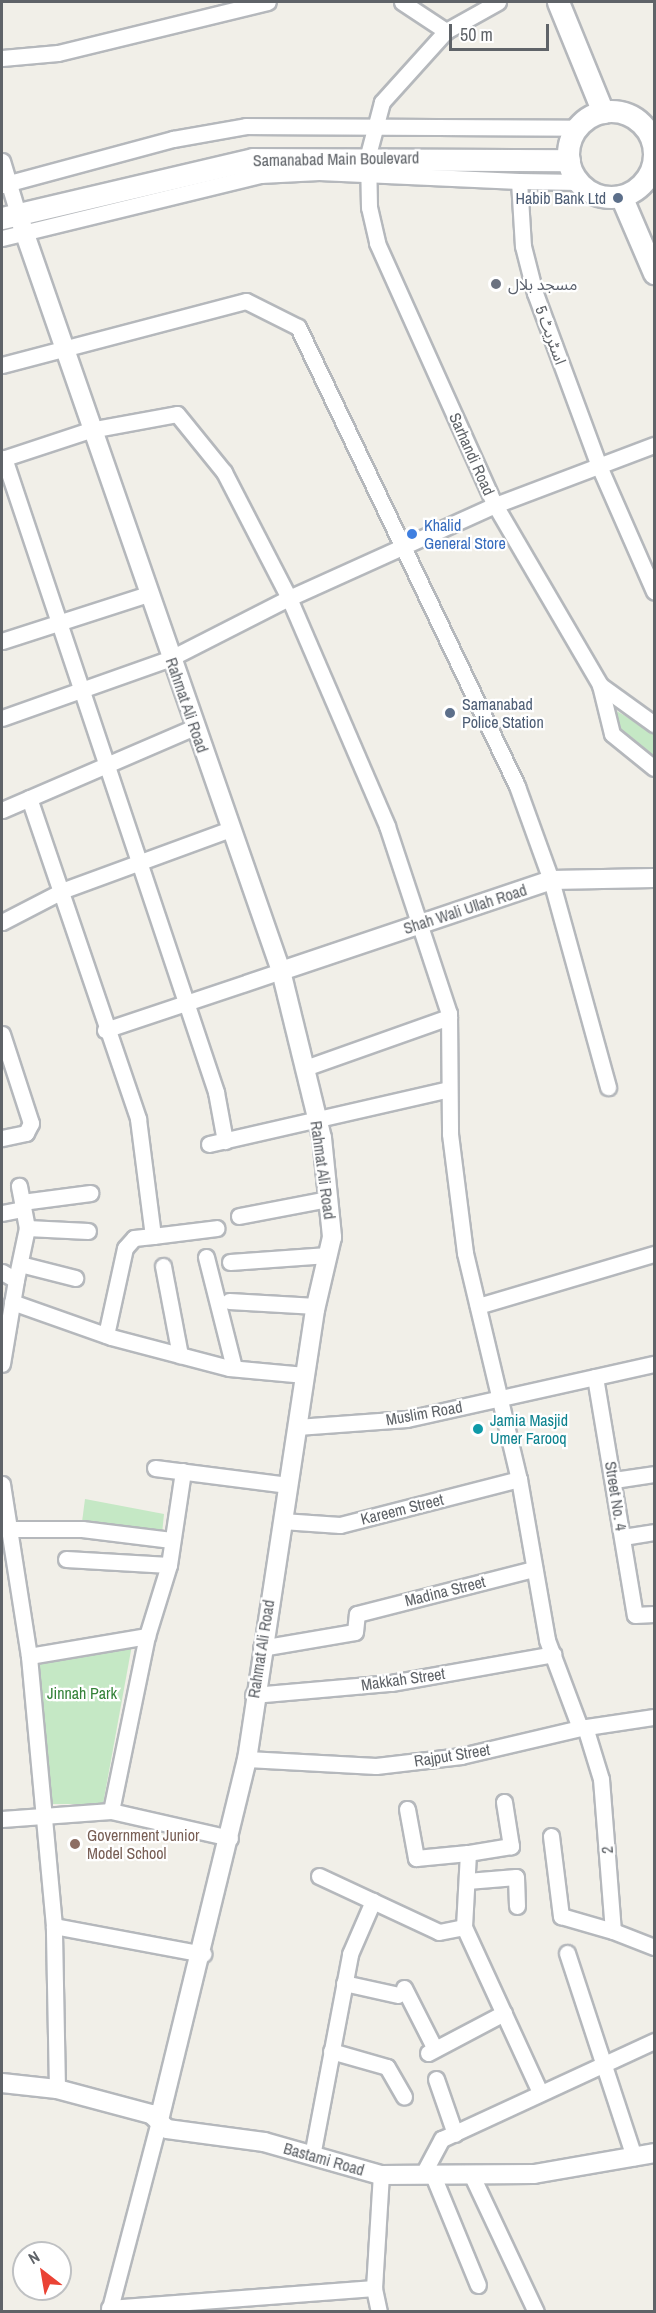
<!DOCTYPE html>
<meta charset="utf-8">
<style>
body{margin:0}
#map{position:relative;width:656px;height:2313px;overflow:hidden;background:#f1efe8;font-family:"Archivo Narrow","Noto Sans Arabic",sans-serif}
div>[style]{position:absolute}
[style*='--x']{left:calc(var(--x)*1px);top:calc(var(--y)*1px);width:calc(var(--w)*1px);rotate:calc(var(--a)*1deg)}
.green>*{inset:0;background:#c5e8c5}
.roads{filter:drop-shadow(2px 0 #b5b8bc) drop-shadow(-2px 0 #b5b8bc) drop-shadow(0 2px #b5b8bc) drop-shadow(0 -2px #b5b8bc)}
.minor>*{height:15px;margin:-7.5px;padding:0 7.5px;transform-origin:7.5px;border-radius:7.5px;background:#fff}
.tertiary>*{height:18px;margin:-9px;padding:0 9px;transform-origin:9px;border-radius:9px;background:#fff}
.secondary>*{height:21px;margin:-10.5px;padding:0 10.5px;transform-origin:10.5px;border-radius:10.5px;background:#fff}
.secondary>.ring{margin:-10.5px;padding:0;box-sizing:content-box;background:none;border:21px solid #fff;border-radius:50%}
.dots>*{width:16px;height:16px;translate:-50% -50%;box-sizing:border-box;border:3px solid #fff;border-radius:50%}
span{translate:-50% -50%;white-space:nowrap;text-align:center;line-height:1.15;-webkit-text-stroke:4.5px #fff;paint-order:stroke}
.street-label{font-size:16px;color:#5f6368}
.service-label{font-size:16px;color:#4e5e75}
.right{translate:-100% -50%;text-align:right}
.left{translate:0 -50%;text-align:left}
.worship-label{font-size:16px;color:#5b616d}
.shop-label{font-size:16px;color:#366cbe}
.culture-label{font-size:16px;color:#0d838f}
.park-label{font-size:16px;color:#348238}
.education-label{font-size:16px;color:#785e54}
.frame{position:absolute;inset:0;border:3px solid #5f6368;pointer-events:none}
.north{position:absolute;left:12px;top:2241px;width:60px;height:60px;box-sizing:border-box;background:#fff;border:2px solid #bfc1c3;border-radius:50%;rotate:329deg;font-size:16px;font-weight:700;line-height:24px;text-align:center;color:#5f6368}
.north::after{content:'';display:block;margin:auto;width:21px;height:27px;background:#ea4335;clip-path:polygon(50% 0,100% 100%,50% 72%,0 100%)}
.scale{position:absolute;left:449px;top:24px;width:100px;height:27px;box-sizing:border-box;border:3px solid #5f6368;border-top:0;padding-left:8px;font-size:18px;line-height:21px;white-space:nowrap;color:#5f6368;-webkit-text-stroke:4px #fff;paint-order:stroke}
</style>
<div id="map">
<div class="green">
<i style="clip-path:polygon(615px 710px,654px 733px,654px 760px,620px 732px)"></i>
<i style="clip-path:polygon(85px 1499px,164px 1514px,162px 1534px,82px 1522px)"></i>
<i style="clip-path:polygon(132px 1645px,103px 1804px,52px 1804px,39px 1665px,85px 1650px)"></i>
</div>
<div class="roads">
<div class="minor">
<i style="--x:402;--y:2;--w:53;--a:33.4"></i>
<i style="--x:498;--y:2;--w:60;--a:150.9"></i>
<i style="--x:446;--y:31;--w:96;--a:132"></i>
<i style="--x:382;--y:102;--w:55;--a:104.8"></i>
<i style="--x:368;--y:155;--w:52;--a:88.9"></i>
<i style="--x:369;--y:207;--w:37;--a:77"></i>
<i style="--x:377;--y:243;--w:287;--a:65.8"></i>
<i style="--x:495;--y:505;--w:208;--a:59.7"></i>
<i style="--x:600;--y:685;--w:67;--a:35.8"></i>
<i style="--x:2;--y:58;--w:56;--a:-5.1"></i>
<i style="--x:58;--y:53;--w:216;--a:-13.7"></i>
<i style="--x:2;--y:161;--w:55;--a:73.2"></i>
<i style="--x:519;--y:181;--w:60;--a:1"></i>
<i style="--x:2;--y:185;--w:177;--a:-15.1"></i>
<i style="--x:173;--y:139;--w:74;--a:-10.1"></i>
<i style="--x:246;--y:126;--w:331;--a:0.3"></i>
<i style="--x:2;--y:238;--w:266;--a:-13.7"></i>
<i style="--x:260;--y:175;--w:59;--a:-2.9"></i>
<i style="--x:319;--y:172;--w:200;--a:2.6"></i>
<i style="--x:519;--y:181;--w:65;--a:86.5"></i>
<i style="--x:523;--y:246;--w:49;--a:75.7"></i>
<i style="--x:535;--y:293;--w:184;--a:69.7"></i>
<i style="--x:599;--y:466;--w:137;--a:66.3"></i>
<i style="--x:2;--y:365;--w:252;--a:-14.7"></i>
<i style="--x:246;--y:301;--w:58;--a:26.6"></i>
<i style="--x:298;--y:327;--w:509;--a:64.49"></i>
<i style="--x:517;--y:786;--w:100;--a:70.1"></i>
<i style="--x:551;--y:880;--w:215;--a:74.6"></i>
<i style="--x:4;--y:458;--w:669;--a:71.51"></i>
<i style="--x:216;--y:1092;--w:50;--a:79.6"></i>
<i style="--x:2;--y:459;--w:93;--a:-18.2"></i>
<i style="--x:90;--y:430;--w:88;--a:-10.4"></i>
<i style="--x:177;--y:414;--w:75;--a:51"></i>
<i style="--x:224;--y:472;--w:142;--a:62.7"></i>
<i style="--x:289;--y:598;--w:248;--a:66.7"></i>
<i style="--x:387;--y:826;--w:197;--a:71.7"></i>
<i style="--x:449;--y:1013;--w:121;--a:89.5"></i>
<i style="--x:450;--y:1134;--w:120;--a:82.8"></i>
<i style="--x:465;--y:1253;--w:232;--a:76.6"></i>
<i style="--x:519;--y:1479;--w:163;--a:80.1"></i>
<i style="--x:547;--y:1640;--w:94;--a:69.4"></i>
<i style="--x:2;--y:641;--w:153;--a:-17.8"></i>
<i style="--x:600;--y:685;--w:50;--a:76.2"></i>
<i style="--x:612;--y:734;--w:54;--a:39"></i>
<i style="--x:2;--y:718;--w:179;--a:-19.5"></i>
<i style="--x:171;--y:658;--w:132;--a:-27"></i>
<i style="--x:289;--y:598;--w:226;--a:-24.3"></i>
<i style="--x:495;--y:505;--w:170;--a:-20.7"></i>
<i style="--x:29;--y:798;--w:339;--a:71.2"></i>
<i style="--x:138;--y:1119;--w:118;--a:82.7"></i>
<i style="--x:153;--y:1236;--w:19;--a:174"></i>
<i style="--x:134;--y:1238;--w:13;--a:132"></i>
<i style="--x:125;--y:1248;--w:89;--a:102.3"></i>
<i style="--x:2;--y:810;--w:210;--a:-23.3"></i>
<i style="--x:2;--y:922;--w:70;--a:-27.3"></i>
<i style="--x:64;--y:890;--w:178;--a:-20.1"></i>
<i style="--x:105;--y:1030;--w:186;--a:-18.5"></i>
<i style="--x:2;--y:1034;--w:94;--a:72"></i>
<i style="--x:31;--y:1123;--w:11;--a:117"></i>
<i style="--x:26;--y:1133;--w:25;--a:168"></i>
<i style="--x:305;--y:1068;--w:153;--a:-19.5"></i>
<i style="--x:209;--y:1144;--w:246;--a:-12.9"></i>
<i style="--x:22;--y:1202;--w:69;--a:-7.5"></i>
<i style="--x:2;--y:1213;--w:21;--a:-11"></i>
<i style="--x:239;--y:1216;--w:91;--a:-10.8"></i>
<i style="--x:27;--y:1228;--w:61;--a:2.8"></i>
<i style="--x:153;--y:1236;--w:64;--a:-7.1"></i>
<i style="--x:206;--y:1257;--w:114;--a:75.8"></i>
<i style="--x:230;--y:1262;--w:98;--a:-4.1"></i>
<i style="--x:20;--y:1264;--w:57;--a:14.3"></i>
<i style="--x:163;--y:1266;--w:91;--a:79.2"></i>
<i style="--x:2;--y:1272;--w:16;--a:30"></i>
<i style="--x:16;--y:1280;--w:85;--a:99.5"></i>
<i style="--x:16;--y:1280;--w:53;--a:-78.1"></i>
<i style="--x:27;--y:1228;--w:43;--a:-100.8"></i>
<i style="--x:229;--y:1301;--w:87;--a:3.3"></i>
<i style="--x:12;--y:1302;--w:105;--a:19.5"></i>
<i style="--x:111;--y:1337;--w:122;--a:14.7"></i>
<i style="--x:229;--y:1368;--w:76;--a:5.3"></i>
<i style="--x:478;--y:1306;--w:184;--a:-16.5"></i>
<i style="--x:595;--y:1377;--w:241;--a:80.5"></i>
<i style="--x:635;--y:1615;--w:19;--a:-3"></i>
<i style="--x:297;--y:1427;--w:110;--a:-4.2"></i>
<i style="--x:407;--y:1419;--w:253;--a:-12.6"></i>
<i style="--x:155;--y:1468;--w:134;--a:7.3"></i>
<i style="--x:614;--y:1480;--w:40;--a:-8.5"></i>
<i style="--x:2;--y:1484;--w:174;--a:81.1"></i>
<i style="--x:282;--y:1521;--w:58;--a:3.9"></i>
<i style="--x:340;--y:1525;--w:185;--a:-14.4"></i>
<i style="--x:10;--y:1529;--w:72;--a:0"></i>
<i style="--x:82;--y:1529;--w:90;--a:7"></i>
<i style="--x:623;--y:1537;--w:31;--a:-9"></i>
<i style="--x:66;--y:1559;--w:103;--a:3.3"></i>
<i style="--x:261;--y:1648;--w:95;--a:-9.7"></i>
<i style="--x:355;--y:1632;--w:18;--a:-84"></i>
<i style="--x:357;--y:1614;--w:183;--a:-14.3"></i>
<i style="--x:253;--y:1695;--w:139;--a:-5"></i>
<i style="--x:391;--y:1683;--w:165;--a:-10.1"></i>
<i style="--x:585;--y:1727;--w:54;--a:72.9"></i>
<i style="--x:601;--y:1779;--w:152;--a:85.5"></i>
<i style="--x:613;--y:1931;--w:44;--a:21.3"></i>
<i style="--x:247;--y:1759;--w:129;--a:3.1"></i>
<i style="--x:376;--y:1766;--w:86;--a:-6.7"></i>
<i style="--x:461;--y:1756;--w:122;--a:-13.2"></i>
<i style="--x:580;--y:1728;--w:75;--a:-8.5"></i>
<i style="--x:504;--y:1802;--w:45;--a:81"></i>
<i style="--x:511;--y:1846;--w:44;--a:170.8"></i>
<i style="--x:468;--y:1853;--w:74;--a:93.1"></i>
<i style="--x:464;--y:1927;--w:182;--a:65.3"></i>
<i style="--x:407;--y:1809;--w:50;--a:79.6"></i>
<i style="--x:416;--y:1858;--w:52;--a:-5.5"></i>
<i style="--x:111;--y:1811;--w:179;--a:-78.4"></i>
<i style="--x:147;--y:1636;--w:74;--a:-72.8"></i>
<i style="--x:169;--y:1565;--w:95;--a:-81.5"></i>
<i style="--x:2;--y:1819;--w:109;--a:-4.2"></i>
<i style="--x:111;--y:1811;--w:122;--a:12.8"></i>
<i style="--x:551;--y:1836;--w:81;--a:82.9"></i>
<i style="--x:561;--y:1916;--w:54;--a:16.1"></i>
<i style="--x:319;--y:1876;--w:132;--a:25"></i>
<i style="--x:439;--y:1932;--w:25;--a:-11"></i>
<i style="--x:467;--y:1881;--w:49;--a:-4.7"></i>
<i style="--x:516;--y:1877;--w:29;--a:88"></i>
<i style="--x:54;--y:1926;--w:152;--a:10.6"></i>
<i style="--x:567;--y:1953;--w:215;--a:71.8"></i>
<i style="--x:344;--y:1983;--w:55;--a:12.5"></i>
<i style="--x:404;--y:1988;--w:68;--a:63.1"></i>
<i style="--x:331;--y:2051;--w:58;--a:15.9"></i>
<i style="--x:387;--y:2067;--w:34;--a:60"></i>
<i style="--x:428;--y:2053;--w:86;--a:-27.8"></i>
<i style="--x:436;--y:2079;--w:58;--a:70.9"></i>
<i style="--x:57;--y:2089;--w:163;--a:-91.1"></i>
<i style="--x:54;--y:1926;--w:271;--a:-95.3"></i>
<i style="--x:29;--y:1656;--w:120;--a:-9.6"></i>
<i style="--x:312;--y:2156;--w:206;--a:-79.3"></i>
<i style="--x:350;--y:1954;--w:58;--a:-66.5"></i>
<i style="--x:432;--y:2173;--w:121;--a:67.7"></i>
<i style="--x:423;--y:2174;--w:40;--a:-62"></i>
<i style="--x:442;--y:2139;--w:234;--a:-24.8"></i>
<i style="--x:472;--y:2176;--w:150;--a:64.8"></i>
<i style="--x:109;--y:2308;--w:266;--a:-4.3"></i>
<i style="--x:109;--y:2312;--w:197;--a:-75.3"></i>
<i style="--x:379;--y:2312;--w:25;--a:-102"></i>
<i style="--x:374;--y:2288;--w:113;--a:-86.5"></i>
</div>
<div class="tertiary">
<i style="--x:18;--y:214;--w:801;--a:70.84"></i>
<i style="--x:281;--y:971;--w:172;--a:76.2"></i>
<i style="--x:322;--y:1138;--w:100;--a:84.2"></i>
<i style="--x:332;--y:1237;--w:75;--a:103.1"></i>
<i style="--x:315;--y:1310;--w:454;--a:98.6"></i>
<i style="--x:247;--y:1759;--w:373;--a:103.7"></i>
<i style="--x:281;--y:971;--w:285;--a:-18.6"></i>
<i style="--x:551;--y:880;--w:103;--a:-1.1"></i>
<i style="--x:2;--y:2083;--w:55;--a:6.2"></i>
<i style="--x:57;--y:2089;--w:97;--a:14.9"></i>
<i style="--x:151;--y:2114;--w:22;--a:43"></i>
<i style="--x:167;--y:2129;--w:98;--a:7.6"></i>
<i style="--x:264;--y:2142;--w:122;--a:15.8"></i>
<i style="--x:381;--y:2175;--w:153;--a:-0.4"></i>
<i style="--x:534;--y:2174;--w:122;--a:-9.9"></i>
</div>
<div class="secondary">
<i style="--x:558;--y:2;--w:119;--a:67.8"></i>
<i class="ring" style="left:568px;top:111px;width:65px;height:65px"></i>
<i style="--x:621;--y:196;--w:84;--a:66.8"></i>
<i style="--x:2;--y:218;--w:258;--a:-13.2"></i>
<i style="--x:253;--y:159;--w:316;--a:0.2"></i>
</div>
</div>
<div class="dots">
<i style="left:618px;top:198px;background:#5c6f8a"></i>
<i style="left:496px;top:284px;background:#6b7280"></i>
<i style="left:412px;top:534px;background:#3f7fe0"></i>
<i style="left:450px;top:713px;background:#5c6f8a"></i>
<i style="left:478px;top:1429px;background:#0f9aa8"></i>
<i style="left:75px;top:1844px;background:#8d6e63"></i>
</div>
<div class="street-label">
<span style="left:336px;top:159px;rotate:-1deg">Samanabad Main Boulevard</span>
<span style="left:551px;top:335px;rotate:70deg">اسٹریٹ 5</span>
<span style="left:472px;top:454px;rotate:66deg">Sarhandi Road</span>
<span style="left:187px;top:705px;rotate:71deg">Rahmat Ali Road</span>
<span style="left:465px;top:909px;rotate:-18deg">Shah Wali Ullah Road</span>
<span style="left:323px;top:1170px;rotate:82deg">Rahmat Ali Road</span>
<span style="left:424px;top:1413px;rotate:-10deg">Muslim Road</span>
<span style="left:616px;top:1496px;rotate:81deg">Street No. 4</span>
<span style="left:402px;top:1509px;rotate:-14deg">Kareem Street</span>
<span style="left:445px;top:1591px;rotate:-14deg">Madina Street</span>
<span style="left:261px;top:1649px;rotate:-81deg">Rahmat Ali Road</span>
<span style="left:403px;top:1679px;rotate:-8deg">Makkah Street</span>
<span style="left:452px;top:1755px;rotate:-9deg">Rajput Street</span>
<span style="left:607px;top:1850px;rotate:-94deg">2</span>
<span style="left:324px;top:2159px;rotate:16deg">Bastami Road</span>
</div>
<div class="service-label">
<span class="right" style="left:606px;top:198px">Habib Bank Ltd</span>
<span class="left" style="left:462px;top:713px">Samanabad<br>Police Station</span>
</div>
<div class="worship-label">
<span class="left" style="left:508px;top:284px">مسجد بلال</span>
</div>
<div class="shop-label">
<span class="left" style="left:424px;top:534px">Khalid<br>General Store</span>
</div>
<div class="culture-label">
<span class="left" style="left:490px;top:1429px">Jamia Masjid<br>Umer Farooq</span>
</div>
<div class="park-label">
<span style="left:82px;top:1693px">Jinnah Park</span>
</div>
<div class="education-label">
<span class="left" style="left:87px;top:1844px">Government Junior<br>Model School</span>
</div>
<div class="frame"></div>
<div class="north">N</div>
<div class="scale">50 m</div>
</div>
